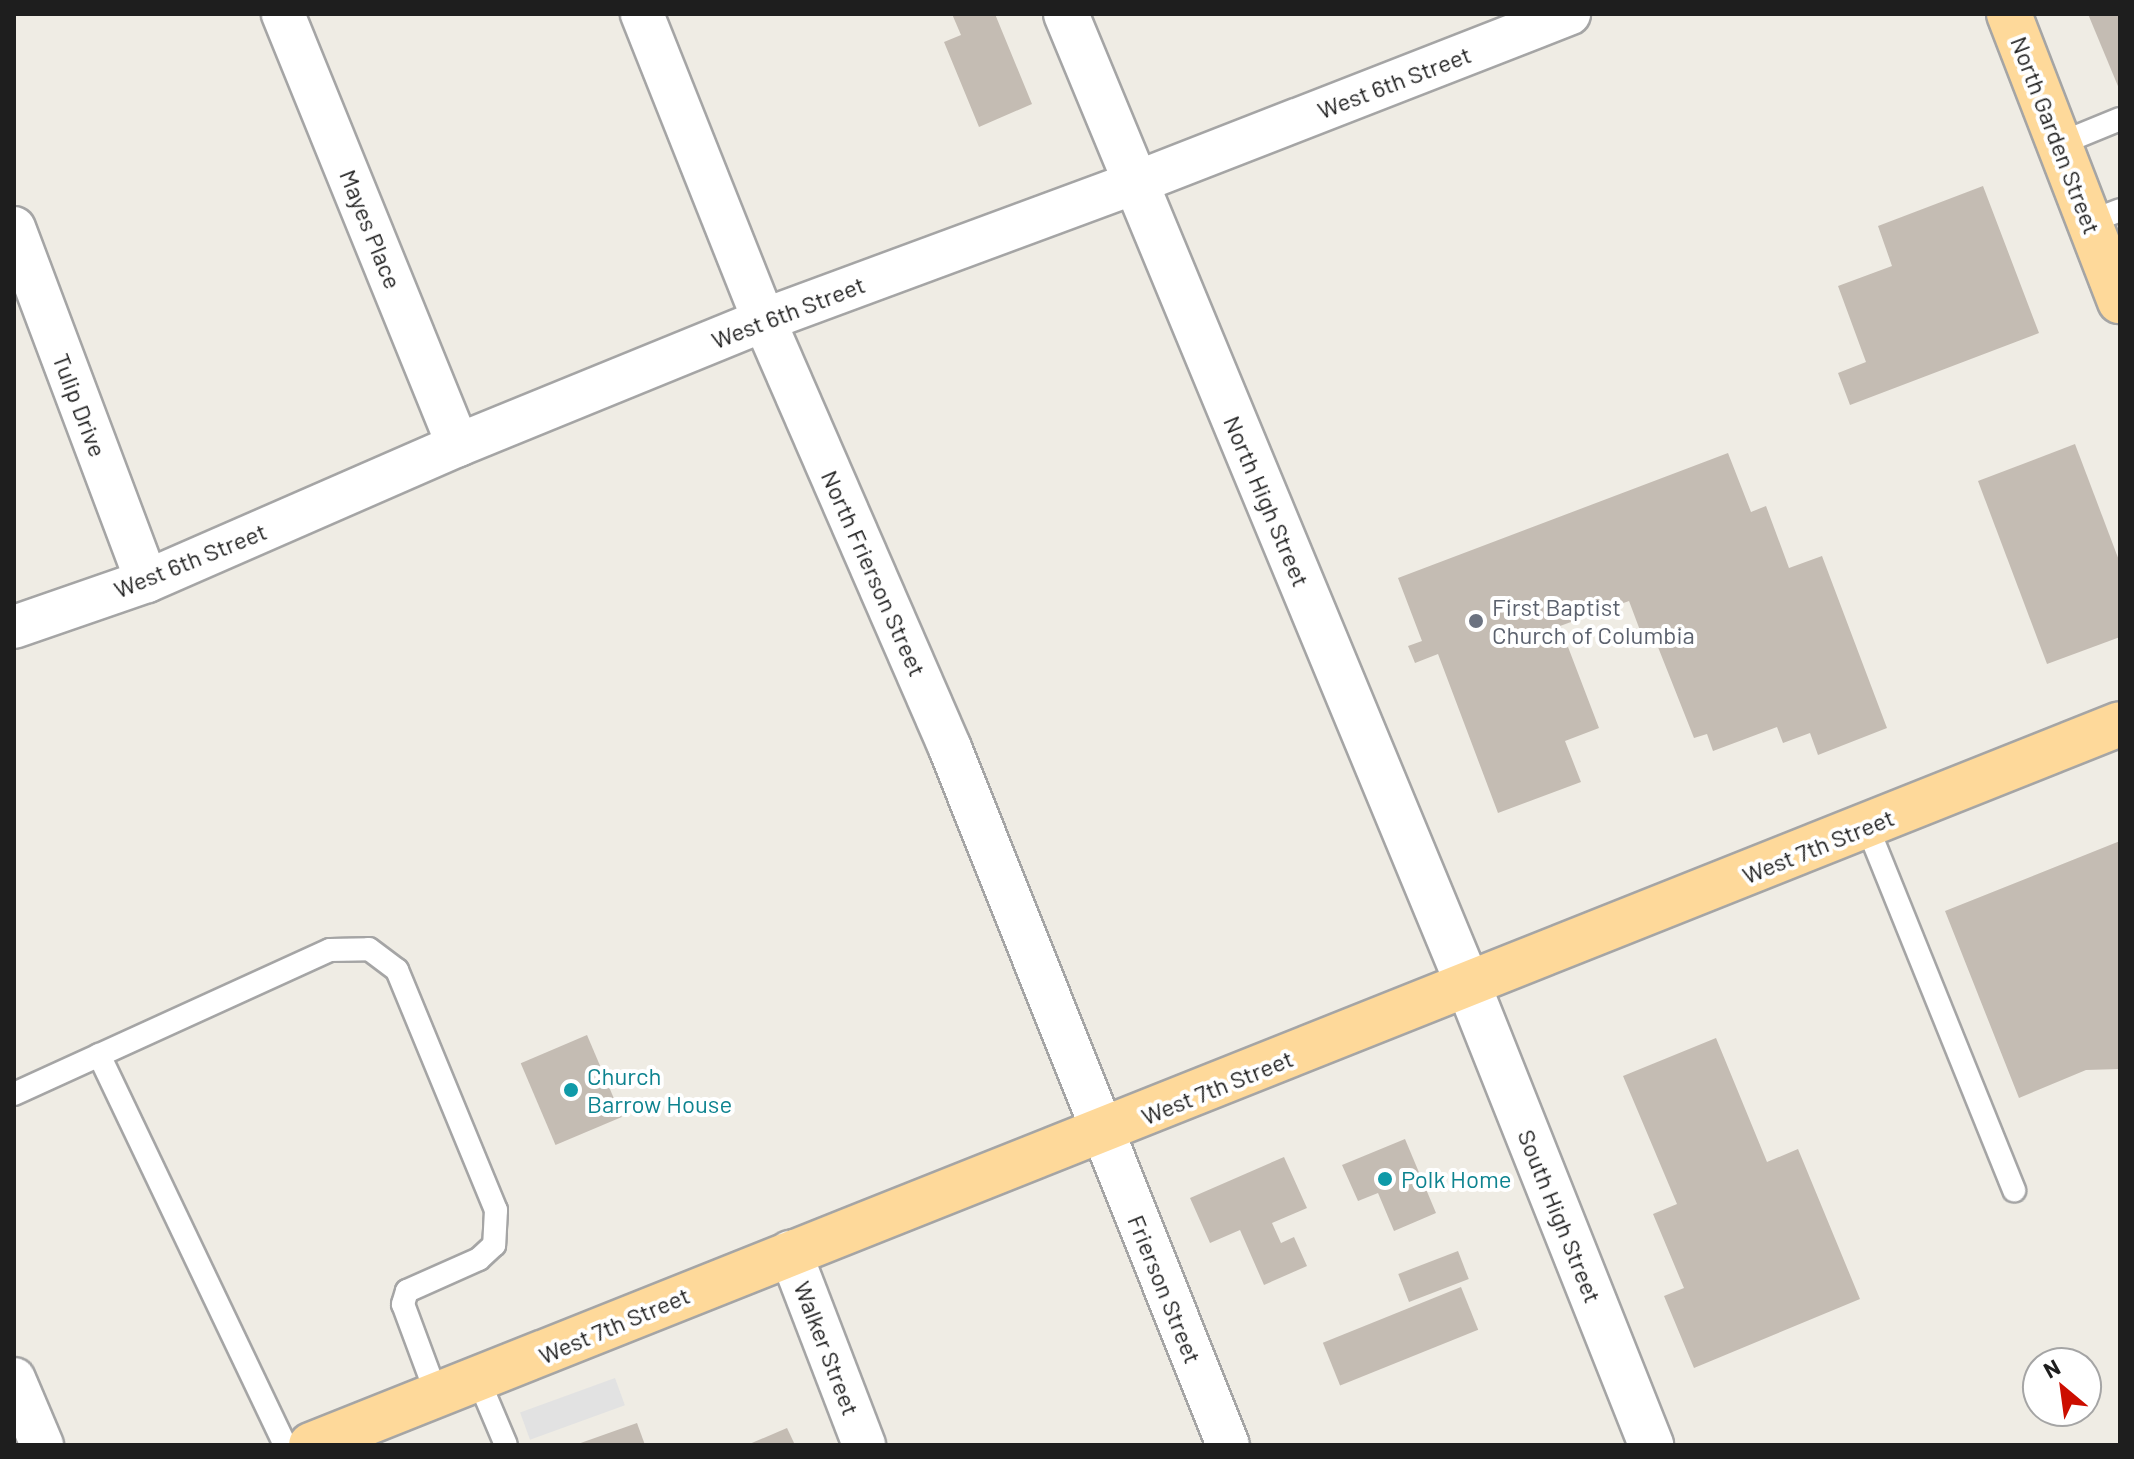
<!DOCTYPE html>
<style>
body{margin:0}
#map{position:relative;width:2134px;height:1459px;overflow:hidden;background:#efece4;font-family:Barlow,sans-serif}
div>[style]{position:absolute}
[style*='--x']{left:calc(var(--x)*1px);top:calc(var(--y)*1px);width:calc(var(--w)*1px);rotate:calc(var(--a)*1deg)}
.parking>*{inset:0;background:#e2e2e2;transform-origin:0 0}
.building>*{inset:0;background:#c4bcb3;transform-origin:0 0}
.roads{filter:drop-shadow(2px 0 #a5a5a5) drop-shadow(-2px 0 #a5a5a5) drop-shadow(0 2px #a5a5a5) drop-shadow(0 -2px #a5a5a5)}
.service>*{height:22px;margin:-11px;padding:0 11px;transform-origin:11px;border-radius:11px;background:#fff}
.minor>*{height:42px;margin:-21px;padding:0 21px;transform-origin:21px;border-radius:21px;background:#fff}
.tertiary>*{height:44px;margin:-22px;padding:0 22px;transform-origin:22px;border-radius:22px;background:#fff}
.primary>*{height:44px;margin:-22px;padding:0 22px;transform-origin:22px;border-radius:22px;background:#fed99a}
.dots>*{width:22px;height:22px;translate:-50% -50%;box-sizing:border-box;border:4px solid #fff;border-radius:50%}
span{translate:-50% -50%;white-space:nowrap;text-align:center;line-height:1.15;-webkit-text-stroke:8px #fff;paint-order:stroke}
.street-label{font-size:24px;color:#1e1e1e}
.worship-label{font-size:24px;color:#5b616d}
.left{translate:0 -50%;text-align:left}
.culture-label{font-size:24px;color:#0d838f}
.frame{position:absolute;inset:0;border:16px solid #1e1e1e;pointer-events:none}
.north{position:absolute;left:2022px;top:1347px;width:80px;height:80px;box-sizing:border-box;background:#fff;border:2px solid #a5a5a5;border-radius:50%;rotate:331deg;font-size:22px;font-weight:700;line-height:32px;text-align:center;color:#1e1e1e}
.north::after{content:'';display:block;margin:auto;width:28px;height:36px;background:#cc0e00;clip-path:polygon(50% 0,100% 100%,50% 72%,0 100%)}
</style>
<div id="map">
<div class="parking">
<i style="left:615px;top:1378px;width:29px;height:101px;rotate:70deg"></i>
</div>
<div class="building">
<i style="clip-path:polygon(952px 14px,995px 14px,1032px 104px,979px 127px,944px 42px,961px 35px)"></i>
<i style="clip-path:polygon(2088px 14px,2120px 14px,2120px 91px)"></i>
<i style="clip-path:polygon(1983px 186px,2039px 333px,1850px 405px,1838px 373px,1866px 362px,1838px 286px,1892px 266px,1878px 226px)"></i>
<i style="clip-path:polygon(2075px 444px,2120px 563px,2120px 637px,2047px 664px,1978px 481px)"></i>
<i style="clip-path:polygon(1728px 453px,1751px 512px,1766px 506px,1789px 568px,1822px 556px,1887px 728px,1818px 755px,1810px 733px,1783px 743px,1777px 727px,1713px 751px,1707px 734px,1694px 738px,1654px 637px,1644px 641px,1629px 601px,1560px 626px,1599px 728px,1565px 741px,1581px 782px,1498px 813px,1438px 654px,1415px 663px,1408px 646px,1422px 641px,1398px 578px)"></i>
<i style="clip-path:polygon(2120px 841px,2120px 1069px,2086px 1070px,2019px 1098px,1945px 911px)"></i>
<i style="left:587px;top:1035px;width:89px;height:72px;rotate:67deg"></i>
<i style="clip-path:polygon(1716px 1038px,1767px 1162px,1798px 1149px,1860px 1299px,1694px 1368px,1664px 1296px,1684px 1288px,1653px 1214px,1677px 1204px,1623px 1076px)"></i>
<i style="clip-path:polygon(1405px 1139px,1436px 1213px,1394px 1231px,1378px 1193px,1358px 1201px,1342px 1165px)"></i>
<i style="clip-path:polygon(1284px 1157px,1307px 1208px,1272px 1223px,1281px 1243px,1294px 1237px,1307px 1266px,1264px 1285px,1240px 1230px,1210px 1243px,1190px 1198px)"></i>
<i style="left:1458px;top:1251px;width:30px;height:64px;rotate:69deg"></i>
<i style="left:1461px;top:1287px;width:46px;height:149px;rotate:68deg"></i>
<i style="clip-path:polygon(637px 1423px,645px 1445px,575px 1445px)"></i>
<i style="clip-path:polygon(787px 1428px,795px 1445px,747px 1445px)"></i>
</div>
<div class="roads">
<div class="service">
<i style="--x:2059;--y:144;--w:66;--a:-22.3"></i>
<i style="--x:2089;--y:222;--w:33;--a:-21"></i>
<i style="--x:1867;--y:826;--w:393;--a:68"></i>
<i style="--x:99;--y:1055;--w:432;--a:64.5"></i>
<i style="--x:14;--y:1094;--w:347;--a:-24.5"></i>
<i style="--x:330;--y:950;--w:39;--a:-1"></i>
<i style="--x:369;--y:949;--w:35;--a:37"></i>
<i style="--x:397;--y:970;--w:260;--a:67.6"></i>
<i style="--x:496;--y:1210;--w:35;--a:93"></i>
<i style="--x:494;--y:1245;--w:21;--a:137"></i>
<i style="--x:479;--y:1259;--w:79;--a:156"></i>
<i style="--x:407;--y:1291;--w:14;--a:107"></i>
<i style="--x:403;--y:1304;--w:100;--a:69.6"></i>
<i style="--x:479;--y:1381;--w:69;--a:67.1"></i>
</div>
<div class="minor">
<i style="--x:283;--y:14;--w:465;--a:67.9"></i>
<i style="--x:642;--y:14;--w:329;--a:68.3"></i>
<i style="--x:764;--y:320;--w:467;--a:66.5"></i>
<i style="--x:950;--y:748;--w:750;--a:68.26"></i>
<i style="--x:14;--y:228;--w:377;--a:69.4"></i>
<i style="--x:14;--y:627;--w:141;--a:-19.1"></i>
<i style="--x:147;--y:581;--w:339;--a:-23.6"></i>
<i style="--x:458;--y:445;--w:331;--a:-22.2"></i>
<i style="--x:764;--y:320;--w:395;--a:-20.3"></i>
<i style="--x:1135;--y:183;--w:466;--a:-21.3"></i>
<i style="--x:790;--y:1252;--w:207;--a:69"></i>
<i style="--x:14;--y:1379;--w:72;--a:67"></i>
</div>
<div class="tertiary">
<i style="--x:1066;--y:14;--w:1053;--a:67.5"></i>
<i style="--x:1469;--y:987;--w:493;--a:68.3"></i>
</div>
<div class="primary">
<i style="--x:2009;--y:14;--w:308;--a:68.9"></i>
<i style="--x:311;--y:1445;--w:1947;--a:-21.73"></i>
</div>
</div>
<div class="dots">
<i style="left:1476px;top:621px;background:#6b7280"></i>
<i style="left:571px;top:1090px;background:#0f9aa8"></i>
<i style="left:1385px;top:1179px;background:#0f9aa8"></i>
</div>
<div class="street-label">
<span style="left:1394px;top:82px;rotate:-21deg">West 6th Street</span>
<span style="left:2056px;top:135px;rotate:69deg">North Garden Street</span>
<span style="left:371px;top:229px;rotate:68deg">Mayes Place</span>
<span style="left:788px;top:312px;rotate:-21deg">West 6th Street</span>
<span style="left:80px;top:405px;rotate:69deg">Tulip Drive</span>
<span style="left:1267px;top:501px;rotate:67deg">North High Street</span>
<span style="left:190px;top:560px;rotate:-22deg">West 6th Street</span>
<span style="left:874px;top:573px;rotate:66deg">North Frierson Street</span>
<span style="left:1818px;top:846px;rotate:-22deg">West 7th Street</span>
<span style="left:1217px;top:1087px;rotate:-22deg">West 7th Street</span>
<span style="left:1560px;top:1216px;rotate:68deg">South High Street</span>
<span style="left:1165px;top:1289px;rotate:68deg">Frierson Street</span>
<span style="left:614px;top:1325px;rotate:-23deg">West 7th Street</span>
<span style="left:827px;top:1348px;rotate:69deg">Walker Street</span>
</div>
<div class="worship-label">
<span class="left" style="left:1492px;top:621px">First Baptist<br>Church of Columbia</span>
</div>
<div class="culture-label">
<span class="left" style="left:587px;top:1090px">Church<br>Barrow House</span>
<span class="left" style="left:1401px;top:1179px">Polk Home</span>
</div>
<div class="frame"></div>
<div class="north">N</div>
</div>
